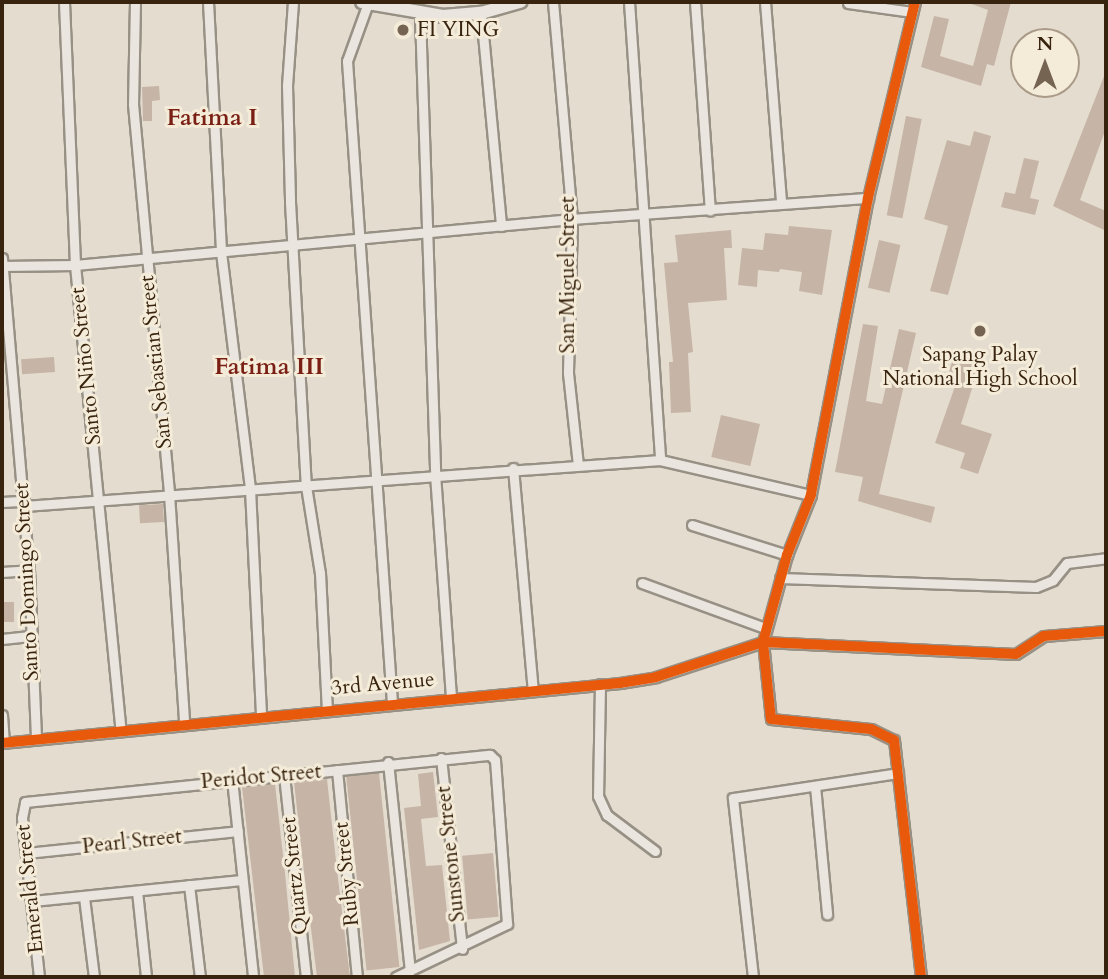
<!DOCTYPE html>
<meta charset="utf-8">
<style>
body{margin:0}
#map{position:relative;width:1108px;height:979px;overflow:hidden;background:#e4dcce;font-family:Cardo,serif}
div>[style]{position:absolute}
[style*='--x']{left:calc(var(--x)*1px);top:calc(var(--y)*1px);width:calc(var(--w)*1px);rotate:calc(var(--a)*1deg)}
.building>*{inset:0;background:#c6b5a7;transform-origin:0 0}
.roads{filter:drop-shadow(2px 0 #979085) drop-shadow(-2px 0 #979085) drop-shadow(0 2px #979085) drop-shadow(0 -2px #979085)}
.street>*{height:9px;margin:-4.5px;padding:0 4.5px;transform-origin:4.5px;border-radius:4.5px;background:#eae6df}
.secondary>*{height:12px;margin:-6px;padding:0 6px;transform-origin:6px;border-radius:6px;background:#eae6df}
.cycleway>*{height:10px;margin:-5px;padding:0 5px;transform-origin:5px;border-radius:5px;background:#e8590c}
.dots>*{width:19px;height:19px;translate:-50% -50%;box-sizing:border-box;border:4px solid #f4ebd9;border-radius:50%}
span{translate:-50% -50%;white-space:nowrap;text-align:center;line-height:1.15;-webkit-text-stroke:6px #f4ebd9;paint-order:stroke}
.poi-label{font-size:21px;color:#38240e}
.left{translate:0 -50%;text-align:left}
.street-label{font-size:21px;color:#38240e}
.quarter-label{font-size:24px;color:#7a1f14;font-weight:700}
.frame{position:absolute;inset:0;border:4px solid #38240e;pointer-events:none}
.north{position:absolute;left:1010px;top:28px;width:70px;height:70px;box-sizing:border-box;background:#f4ebd9;border:2px solid #a99b88;border-radius:50%;rotate:0deg;font-size:19px;font-weight:700;line-height:28px;text-align:center;color:#38240e}
.north::after{content:'';display:block;margin:auto;width:24px;height:32px;background:#746451;clip-path:polygon(50% 0,100% 100%,50% 72%,0 100%)}
</style>
<div id="map">
<div class="building">
<i style="clip-path:polygon(966px 2px,1011px 2px,994px 66px,987px 64px,981px 86px,921px 67px,934px 16px,949px 19px,940px 56px,973px 66px,988px 10px)"></i>
<i style="clip-path:polygon(1106px 71px,1106px 128px,1080px 200px,1106px 211px,1106px 231px,1053px 206px)"></i>
<i style="clip-path:polygon(159px 86px,160px 100px,152px 101px,152px 121px,143px 121px,142px 87px)"></i>
<i style="left:906px;top:116px;width:16px;height:101px;rotate:11deg"></i>
<i style="clip-path:polygon(974px 131px,991px 136px,948px 295px,930px 291px,948px 226px,924px 219px,947px 140px,970px 146px)"></i>
<i style="clip-path:polygon(1024px 158px,1039px 161px,1030px 198px,1039px 200px,1035px 215px,1001px 207px,1005px 192px,1015px 194px)"></i>
<i style="clip-path:polygon(789px 226px,832px 230px,822px 295px,799px 291px,802px 272px,780px 269px,779px 272px,758px 270px,757px 287px,738px 285px,742px 248px,763px 250px,765px 233px,788px 235px)"></i>
<i style="clip-path:polygon(731px 230px,732px 248px,724px 248px,727px 300px,688px 303px,693px 352px,688px 353px,691px 412px,671px 413px,669px 362px,673px 362px,664px 263px,678px 262px,675px 235px)"></i>
<i style="left:879px;top:240px;width:22px;height:49px;rotate:13deg"></i>
<i style="clip-path:polygon(863px 324px,878px 326px,866px 401px,882px 404px,899px 329px,916px 333px,879px 494px,935px 507px,931px 523px,858px 501px,863px 477px,835px 472px)"></i>
<i style="clip-path:polygon(957px 348px,982px 356px,961px 424px,992px 434px,978px 474px,960px 468px,965px 453px,935px 443px,959px 375px,949px 371px)"></i>
<i style="left:54px;top:357px;width:15px;height:33px;rotate:86deg"></i>
<i style="left:721px;top:415px;width:40px;height:43px;rotate:13deg"></i>
<i style="left:163px;top:504px;width:18px;height:24px;rotate:87deg"></i>
<i style="left:2px;top:602px;width:12px;height:20px"></i>
<i style="clip-path:polygon(433px 772px,438px 817px,421px 819px,426px 866px,442px 865px,450px 941px,419px 950px,404px 808px,421px 806px,418px 774px)"></i>
<i style="left:379px;top:773px;width:195px;height:33px;rotate:84deg"></i>
<i style="clip-path:polygon(327px 779px,337px 870px,350px 977px,317px 977px,304px 872px,294px 782px)"></i>
<i style="clip-path:polygon(275px 784px,285px 873px,295px 977px,264px 977px,242px 787px)"></i>
<i style="left:493px;top:853px;width:64px;height:31px;rotate:85deg"></i>
</div>
<div class="roads">
<div class="street">
<i style="--x:64;--y:2;--w:263;--a:87.6"></i>
<i style="--x:75;--y:265;--w:467;--a:84.4"></i>
<i style="--x:135;--y:2;--w:102;--a:91.1"></i>
<i style="--x:133;--y:104;--w:392;--a:84.7"></i>
<i style="--x:169;--y:494;--w:228;--a:86.2"></i>
<i style="--x:208;--y:2;--w:250;--a:87"></i>
<i style="--x:221;--y:252;--w:239;--a:83"></i>
<i style="--x:250;--y:489;--w:226;--a:87.2"></i>
<i style="--x:293;--y:2;--w:83;--a:94.1"></i>
<i style="--x:287;--y:85;--w:117;--a:88.5"></i>
<i style="--x:290;--y:202;--w:284;--a:86.8"></i>
<i style="--x:306;--y:486;--w:88;--a:80.9"></i>
<i style="--x:320;--y:573;--w:136;--a:87.1"></i>
<i style="--x:553;--y:2;--w:218;--a:85"></i>
<i style="--x:572;--y:219;--w:154;--a:91.5"></i>
<i style="--x:568;--y:373;--w:93;--a:83.8"></i>
<i style="--x:629;--y:2;--w:459;--a:86.1"></i>
<i style="--x:695;--y:2;--w:209;--a:85.9"></i>
<i style="--x:765;--y:2;--w:201;--a:85.4"></i>
<i style="--x:915;--y:2;--w:202;--a:103.5"></i>
<i style="--x:868;--y:198;--w:302;--a:100.9"></i>
<i style="--x:811;--y:495;--w:65;--a:111.8"></i>
<i style="--x:787;--y:555;--w:90;--a:105.4"></i>
<i style="--x:763;--y:642;--w:77;--a:84.1"></i>
<i style="--x:771;--y:719;--w:100;--a:5.7"></i>
<i style="--x:871;--y:729;--w:25;--a:26"></i>
<i style="--x:894;--y:740;--w:239;--a:83.5"></i>
<i style="--x:368;--y:3;--w:62;--a:109.9"></i>
<i style="--x:347;--y:61;--w:644;--a:85.99"></i>
<i style="--x:848;--y:3;--w:65;--a:8"></i>
<i style="--x:481;--y:13;--w:214;--a:84.6"></i>
<i style="--x:420;--y:15;--w:459;--a:88.1"></i>
<i style="--x:435;--y:474;--w:224;--a:85.9"></i>
<i style="--x:2;--y:258;--w:313;--a:85.1"></i>
<i style="--x:29;--y:570;--w:169;--a:87.6"></i>
<i style="--x:2;--y:266;--w:73;--a:-0.8"></i>
<i style="--x:75;--y:265;--w:499;--a:-5.3"></i>
<i style="--x:572;--y:219;--w:297;--a:-4.1"></i>
<i style="--x:513;--y:468;--w:223;--a:84.9"></i>
<i style="--x:2;--y:502;--w:22;--a:-3"></i>
<i style="--x:24;--y:506;--w:638;--a:-4.14"></i>
<i style="--x:660;--y:460;--w:155;--a:13.1"></i>
<i style="--x:692;--y:525;--w:100;--a:17.5"></i>
<i style="--x:2;--y:572;--w:27;--a:-4"></i>
<i style="--x:780;--y:578;--w:256;--a:2"></i>
<i style="--x:1036;--y:587;--w:18;--a:-22"></i>
<i style="--x:1053;--y:580;--w:22;--a:-51"></i>
<i style="--x:1067;--y:563;--w:39;--a:-7"></i>
<i style="--x:642;--y:583;--w:131;--a:20.1"></i>
<i style="--x:2;--y:639;--w:28;--a:-6"></i>
<i style="--x:600;--y:684;--w:112;--a:91"></i>
<i style="--x:598;--y:796;--w:21;--a:65"></i>
<i style="--x:607;--y:815;--w:60;--a:36.9"></i>
<i style="--x:2;--y:715;--w:28;--a:86"></i>
<i style="--x:2;--y:743;--w:621;--a:-5.55"></i>
<i style="--x:620;--y:683;--w:36;--a:-9"></i>
<i style="--x:656;--y:677;--w:113;--a:-18.1"></i>
<i style="--x:763;--y:642;--w:253;--a:2.7"></i>
<i style="--x:1016;--y:654;--w:33;--a:-33"></i>
<i style="--x:1044;--y:636;--w:62;--a:-4.6"></i>
<i style="--x:441;--y:758;--w:192;--a:83.7"></i>
<i style="--x:388;--y:762;--w:210;--a:84"></i>
<i style="--x:337;--y:770;--w:208;--a:84.5"></i>
<i style="--x:284;--y:775;--w:203;--a:83.8"></i>
<i style="--x:232;--y:779;--w:199;--a:83.9"></i>
<i style="--x:815;--y:786;--w:129;--a:84.6"></i>
<i style="--x:26;--y:853;--w:213;--a:-5.9"></i>
<i style="--x:189;--y:885;--w:93;--a:83.2"></i>
<i style="--x:137;--y:891;--w:86;--a:84"></i>
<i style="--x:84;--y:897;--w:81;--a:82.9"></i>
<i style="--x:32;--y:901;--w:211;--a:-5.7"></i>
<i style="--x:39;--y:977;--w:160;--a:-96.1"></i>
<i style="--x:22;--y:818;--w:16;--a:-79"></i>
<i style="--x:25;--y:802;--w:467;--a:-5.8"></i>
<i style="--x:490;--y:755;--w:7;--a:45"></i>
<i style="--x:495;--y:760;--w:164;--a:85.8"></i>
<i style="--x:507;--y:924;--w:123;--a:154.5"></i>
<i style="--x:753;--y:977;--w:180;--a:-96.4"></i>
<i style="--x:733;--y:798;--w:167;--a:-8.6"></i>
</div>
<div class="secondary">
<i style="--x:362;--y:2;--w:82;--a:9.8"></i>
<i style="--x:443;--y:16;--w:38;--a:-5"></i>
<i style="--x:481;--y:13;--w:41;--a:-15.8"></i>
</div>
</div>
<div class="cycleway">
<i style="--x:915;--y:2;--w:202;--a:103.5"></i>
<i style="--x:868;--y:198;--w:302;--a:100.9"></i>
<i style="--x:811;--y:495;--w:65;--a:111.8"></i>
<i style="--x:787;--y:555;--w:90;--a:105.4"></i>
<i style="--x:763;--y:642;--w:77;--a:84.1"></i>
<i style="--x:771;--y:719;--w:100;--a:5.7"></i>
<i style="--x:871;--y:729;--w:25;--a:26"></i>
<i style="--x:894;--y:740;--w:239;--a:83.5"></i>
<i style="--x:2;--y:743;--w:621;--a:-5.55"></i>
<i style="--x:620;--y:683;--w:36;--a:-9"></i>
<i style="--x:656;--y:677;--w:113;--a:-18.1"></i>
<i style="--x:763;--y:642;--w:253;--a:2.7"></i>
<i style="--x:1016;--y:654;--w:33;--a:-33"></i>
<i style="--x:1044;--y:636;--w:62;--a:-4.6"></i>
</div>
<div class="dots">
<i style="left:403px;top:30px;background:#746451"></i>
<i style="left:980px;top:331px;background:#746451"></i>
</div>
<div class="poi-label">
<span class="left" style="left:417px;top:30px">FI YING</span>
<span style="left:980px;top:367px">Sapang Palay<br>National High School</span>
</div>
<div class="street-label">
<span style="left:568px;top:275px;rotate:-90deg">San Miguel Street</span>
<span style="left:156px;top:362px;rotate:-96deg">San Sebastian Street</span>
<span style="left:86px;top:366px;rotate:-96deg">Santo Niño Street</span>
<span style="left:27px;top:582px;rotate:-93deg">Santo Domingo Street</span>
<span style="left:383px;top:684px;rotate:-5deg">3rd Avenue</span>
<span style="left:261px;top:777px;rotate:-5deg">Peridot Street</span>
<span style="left:132px;top:842px;rotate:-6deg">Pearl Street</span>
<span style="left:451px;top:854px;rotate:-96deg">Sunstone Street</span>
<span style="left:347px;top:874px;rotate:-96deg">Ruby Street</span>
<span style="left:295px;top:876px;rotate:-96deg">Quartz Street</span>
<span style="left:30px;top:889px;rotate:-96deg">Emerald Street</span>
</div>
<div class="quarter-label">
<span style="left:212px;top:118px">Fatima I</span>
<span style="left:269px;top:367px">Fatima III</span>
</div>
<div class="frame"></div>
<div class="north">N</div>
</div>
